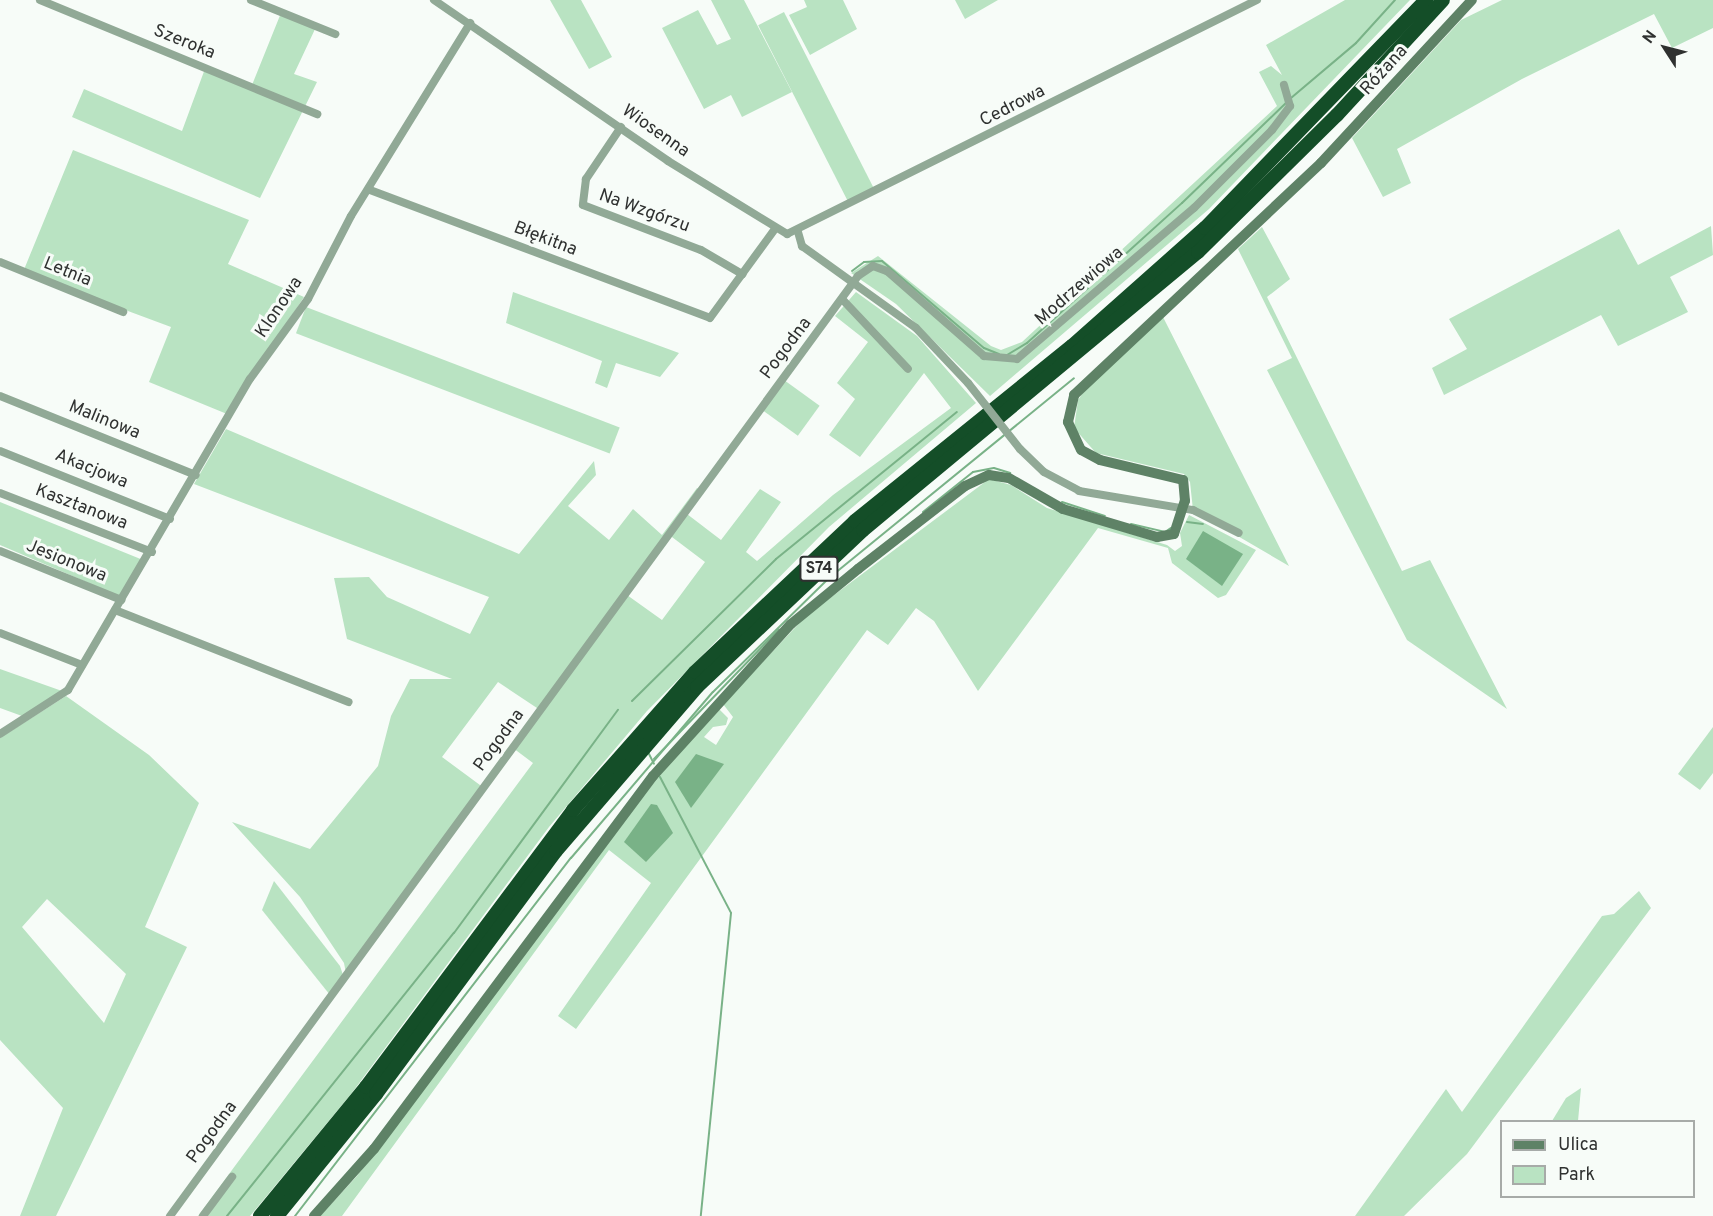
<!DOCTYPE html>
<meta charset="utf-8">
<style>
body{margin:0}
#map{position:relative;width:1713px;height:1216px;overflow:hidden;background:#f7fcf8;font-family:Overpass,sans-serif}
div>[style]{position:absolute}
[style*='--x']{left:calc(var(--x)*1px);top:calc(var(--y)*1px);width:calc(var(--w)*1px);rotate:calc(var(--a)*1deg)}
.green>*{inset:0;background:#b9e3c2;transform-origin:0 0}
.water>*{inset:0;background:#79b287}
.stream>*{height:2px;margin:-1px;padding:0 1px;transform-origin:1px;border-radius:1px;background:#79b287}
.street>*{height:8px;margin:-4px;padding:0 4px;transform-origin:4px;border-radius:4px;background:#91a996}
.secondary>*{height:10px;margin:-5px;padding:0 5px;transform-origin:5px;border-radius:5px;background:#5e8266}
.highway>*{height:14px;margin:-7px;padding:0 7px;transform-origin:7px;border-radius:7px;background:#144e28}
.street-bridge>*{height:8px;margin:-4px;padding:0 4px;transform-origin:4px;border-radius:4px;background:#91a996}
span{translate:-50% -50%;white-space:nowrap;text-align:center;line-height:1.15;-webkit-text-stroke:6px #f7fcf8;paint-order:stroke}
.shield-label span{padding:2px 4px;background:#f7fcf8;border:2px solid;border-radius:4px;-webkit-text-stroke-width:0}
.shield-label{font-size:16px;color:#2f3130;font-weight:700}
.street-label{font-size:18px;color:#2f3130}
.legend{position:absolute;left:1500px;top:1120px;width:195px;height:78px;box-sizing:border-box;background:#f7fcf8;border:2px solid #a7aba8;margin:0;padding:8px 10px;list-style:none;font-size:18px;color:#2f3130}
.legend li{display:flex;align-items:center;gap:12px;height:30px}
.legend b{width:30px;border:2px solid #a7aba8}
.north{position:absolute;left:1635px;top:18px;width:60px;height:60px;-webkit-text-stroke:4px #f7fcf8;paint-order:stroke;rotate:306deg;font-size:16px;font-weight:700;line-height:24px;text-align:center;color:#2f3130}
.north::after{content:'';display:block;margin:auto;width:21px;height:27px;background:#2f3130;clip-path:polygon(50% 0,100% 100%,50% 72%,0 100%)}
</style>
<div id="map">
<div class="green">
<i style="clip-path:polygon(550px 0,581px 0,612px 57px,589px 69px)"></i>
<i style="clip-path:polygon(711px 0,744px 0,792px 92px,742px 117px,731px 95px,704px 109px,662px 28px,698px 10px,717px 45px,731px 39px)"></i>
<i style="clip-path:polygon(804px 0,843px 0,857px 29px,810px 55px,789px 15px,807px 7px)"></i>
<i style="clip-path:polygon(955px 0,998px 0,965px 19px)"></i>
<i style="clip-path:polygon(1345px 0,1410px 0,1209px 209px,990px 396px,896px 304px,851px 273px,878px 256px,991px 346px,1001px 350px,1022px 342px,1277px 106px,1259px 72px,1271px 66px,1282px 75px,1266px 45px)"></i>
<i style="clip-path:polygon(1502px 0,1713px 0,1713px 28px,1672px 48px,1654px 14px,1522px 79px,1397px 149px,1411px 183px,1383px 197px,1352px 138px,1461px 20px)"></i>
<i style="left:784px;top:12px;width:197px;height:29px;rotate:63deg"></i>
<i style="clip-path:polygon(281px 13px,316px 27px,294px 74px,317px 82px,260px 198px,72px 117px,84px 89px,182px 131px,206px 66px,252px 85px)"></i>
<i style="clip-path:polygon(73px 150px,249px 220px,228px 264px,304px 297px,227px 414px,149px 382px,171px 327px,23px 272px)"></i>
<i style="clip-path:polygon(1711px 226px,1713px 255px,1670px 277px,1688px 312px,1618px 346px,1601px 315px,1444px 395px,1432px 368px,1467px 349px,1449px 319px,1619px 229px,1638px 265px)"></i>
<i style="clip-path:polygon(1262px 227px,1290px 279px,1267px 297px,1402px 571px,1430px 560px,1507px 709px,1407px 640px,1267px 370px,1292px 358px,1238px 249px)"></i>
<i style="clip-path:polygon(513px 292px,679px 353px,660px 377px,616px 363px,607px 388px,595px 383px,602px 361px,506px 323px)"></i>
<i style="clip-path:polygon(856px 292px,917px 336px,976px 403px,829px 527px,647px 711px,549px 827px,351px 1094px,250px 1216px,198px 1216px,533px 763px,513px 748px,627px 595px,662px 620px,705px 562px,668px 534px,540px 710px,498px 682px,442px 757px,484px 788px,347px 979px,344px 963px,300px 897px,232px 822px,310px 849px,378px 766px,391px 716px,410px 679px,452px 679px,347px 639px,334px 578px,369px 577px,387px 597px,470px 634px,489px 597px,194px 484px,226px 429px,519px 554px,594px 461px,596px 475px,568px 506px,609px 540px,633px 509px,662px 535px,697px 488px,703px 492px,687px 514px,721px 540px,760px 489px,781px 502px,746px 552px,757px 561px,833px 495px,951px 408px,924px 373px,860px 457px,829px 435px,855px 399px,837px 383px,868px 342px,835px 316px)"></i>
<i style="left:306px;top:307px;width:336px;height:28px;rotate:21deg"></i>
<i style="clip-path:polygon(1163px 317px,1289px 566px,1193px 510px,1190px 482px,1184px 474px,1096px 453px,1074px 428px,1078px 400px,1087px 387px)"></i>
<i style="left:784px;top:380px;width:44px;height:37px;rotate:36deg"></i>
<i style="clip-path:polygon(989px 479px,1011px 485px,1047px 508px,1167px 545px,1175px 551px,1182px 546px,1180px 533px,1189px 515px,1256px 550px,1226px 595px,1218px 598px,1172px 563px,1168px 548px,1098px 528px,978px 691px,934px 621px,916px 608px,888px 645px,867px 630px,576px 1029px,558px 1016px,651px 883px,609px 850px,342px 1216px,320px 1216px,357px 1176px,665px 765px,719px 709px,728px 718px,726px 725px,713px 727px,704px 737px,716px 745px,733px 717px,723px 704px,806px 616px)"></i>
<i style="clip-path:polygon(0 502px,143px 560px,119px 596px,0 545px)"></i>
<i style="clip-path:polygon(0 669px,62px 691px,22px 716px,0 708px)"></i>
<i style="clip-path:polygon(evenodd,66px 696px,149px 755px,199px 803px,145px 927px,187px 947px,56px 1216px,20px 1216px,63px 1108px,0 1040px,0 738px,66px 696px,47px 899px,126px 974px,104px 1023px,22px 927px,47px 899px)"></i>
<i style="clip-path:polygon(1713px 727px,1713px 773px,1700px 790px,1678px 774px)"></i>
<i style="clip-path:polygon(274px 881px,340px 966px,343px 975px,330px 995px,262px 910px)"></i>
<i style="clip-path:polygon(1639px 891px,1651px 908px,1467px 1154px,1404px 1216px,1355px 1216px,1446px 1089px,1462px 1112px,1602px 916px,1614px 914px)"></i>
<i style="clip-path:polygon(1581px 1088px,1578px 1121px,1552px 1121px,1566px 1098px)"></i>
</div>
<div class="water">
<i style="clip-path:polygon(1203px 531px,1243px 554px,1222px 586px,1186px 559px)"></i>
<i style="clip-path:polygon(696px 754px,724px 764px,691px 808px,675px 782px)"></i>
<i style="clip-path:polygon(651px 804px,657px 805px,673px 833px,646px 862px,624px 842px)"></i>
</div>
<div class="stream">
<i style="--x:1291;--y:98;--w:85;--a:-40.2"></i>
<i style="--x:1356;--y:43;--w:58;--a:-47.8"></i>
<i style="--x:852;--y:271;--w:15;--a:-37"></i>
<i style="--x:864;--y:262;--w:18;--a:-3"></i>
<i style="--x:882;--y:261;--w:134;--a:40.5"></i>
<i style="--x:984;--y:348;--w:16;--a:22"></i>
<i style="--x:1007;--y:355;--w:23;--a:-31"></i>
<i style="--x:1027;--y:343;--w:209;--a:-42.1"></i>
<i style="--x:1182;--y:203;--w:146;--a:-43.9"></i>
<i style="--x:1062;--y:502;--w:45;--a:18"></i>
<i style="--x:923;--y:512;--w:64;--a:-38.7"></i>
<i style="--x:973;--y:472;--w:21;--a:-11"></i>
<i style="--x:994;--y:468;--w:17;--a:17"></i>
<i style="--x:1187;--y:522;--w:16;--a:7"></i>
<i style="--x:1131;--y:524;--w:35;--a:13"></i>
<i style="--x:1165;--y:532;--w:7;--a:-34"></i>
<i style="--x:632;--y:701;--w:202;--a:-44.6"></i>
<i style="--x:776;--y:559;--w:233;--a:-39.1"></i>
<i style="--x:648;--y:752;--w:13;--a:63"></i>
<i style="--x:654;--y:759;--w:180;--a:-46.1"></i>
<i style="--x:660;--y:777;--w:153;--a:62.4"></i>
<i style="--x:731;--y:913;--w:304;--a:95.7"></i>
<i style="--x:227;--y:1216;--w:363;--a:-51.3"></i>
<i style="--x:454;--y:933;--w:277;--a:-53.7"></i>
<i style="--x:295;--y:1216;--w:452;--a:-52.4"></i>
<i style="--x:571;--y:858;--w:218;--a:-49.5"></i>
<i style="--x:713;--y:692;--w:163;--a:-44.5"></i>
<i style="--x:829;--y:578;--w:316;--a:-39.2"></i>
</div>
<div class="street">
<i style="--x:40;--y:0;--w:300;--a:22.4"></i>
<i style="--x:251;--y:0;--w:91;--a:22"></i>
<i style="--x:434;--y:0;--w:284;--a:34.5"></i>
<i style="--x:668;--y:161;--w:140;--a:31.5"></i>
<i style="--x:787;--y:234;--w:525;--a:-26.47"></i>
<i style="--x:621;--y:127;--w:63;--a:123.9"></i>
<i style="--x:586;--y:179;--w:26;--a:97"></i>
<i style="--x:583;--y:205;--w:126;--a:20.9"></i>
<i style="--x:701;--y:250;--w:48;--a:30.3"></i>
<i style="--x:370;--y:190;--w:363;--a:20.6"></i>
<i style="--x:710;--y:318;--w:110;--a:-53.9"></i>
<i style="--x:798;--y:232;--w:15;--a:74"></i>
<i style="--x:802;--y:246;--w:140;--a:35.7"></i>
<i style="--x:916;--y:328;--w:76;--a:46.6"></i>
<i style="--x:0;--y:262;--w:133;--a:22.1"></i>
<i style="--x:842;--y:299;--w:96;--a:46.7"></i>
<i style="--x:0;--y:396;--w:211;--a:22"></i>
<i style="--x:1020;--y:449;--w:33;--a:44"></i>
<i style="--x:1044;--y:472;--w:40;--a:28"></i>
<i style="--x:1079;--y:491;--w:116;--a:9.5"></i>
<i style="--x:1193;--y:510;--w:51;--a:26.6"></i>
<i style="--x:0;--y:451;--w:183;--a:21.8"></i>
<i style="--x:0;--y:493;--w:163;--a:21.2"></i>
<i style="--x:0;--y:551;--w:131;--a:22"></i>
<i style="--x:115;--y:610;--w:251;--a:21.5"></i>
<i style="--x:0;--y:633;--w:88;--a:21.3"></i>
<i style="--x:0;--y:734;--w:81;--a:-32.9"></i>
<i style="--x:68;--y:690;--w:360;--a:-59.7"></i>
<i style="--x:250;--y:379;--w:99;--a:-54.1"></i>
<i style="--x:308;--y:299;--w:93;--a:-62.6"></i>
<i style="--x:351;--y:216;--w:227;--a:-58.3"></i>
<i style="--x:170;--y:1216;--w:1165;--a:-53.8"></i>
<i style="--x:858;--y:276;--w:18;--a:-34"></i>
<i style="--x:873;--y:266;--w:15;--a:20"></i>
<i style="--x:887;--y:271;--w:129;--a:41.2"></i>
<i style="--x:984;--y:356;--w:33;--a:5"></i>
<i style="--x:1017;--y:359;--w:233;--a:-40.5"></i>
<i style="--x:1194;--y:208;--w:110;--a:-45"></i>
<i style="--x:1272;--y:130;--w:30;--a:-53"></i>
<i style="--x:1290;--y:106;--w:22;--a:-106"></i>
<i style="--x:203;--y:1216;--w:49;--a:-53.4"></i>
</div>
<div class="secondary">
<i style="--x:314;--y:1216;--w:90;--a:-48.2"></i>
<i style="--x:374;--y:1149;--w:466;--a:-53.2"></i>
<i style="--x:653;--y:776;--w:205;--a:-47.8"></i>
<i style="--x:791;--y:624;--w:87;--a:-39.4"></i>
<i style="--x:858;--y:569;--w:135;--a:-37.8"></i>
<i style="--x:965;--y:486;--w:26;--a:-25"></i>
<i style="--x:989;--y:475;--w:20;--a:9"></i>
<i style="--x:1009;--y:478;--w:62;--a:29.9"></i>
<i style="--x:1063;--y:509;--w:98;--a:16.6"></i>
<i style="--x:1157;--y:537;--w:17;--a:-10"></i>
<i style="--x:1174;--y:534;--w:35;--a:-72"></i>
<i style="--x:1185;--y:501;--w:21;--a:-95"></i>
<i style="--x:1183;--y:480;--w:85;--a:-166.5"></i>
<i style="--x:1100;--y:460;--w:21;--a:-152"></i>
<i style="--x:1081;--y:450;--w:31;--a:-115"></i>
<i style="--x:1068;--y:422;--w:28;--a:-77"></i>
<i style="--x:1074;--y:395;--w:339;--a:-43.2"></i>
<i style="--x:1321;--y:163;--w:222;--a:-47.2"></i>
</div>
<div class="highway">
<i style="--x:260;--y:1216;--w:167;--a:-50.6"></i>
<i style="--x:366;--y:1087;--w:346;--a:-53.2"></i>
<i style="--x:573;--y:810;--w:184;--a:-48.5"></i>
<i style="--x:695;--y:672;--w:220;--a:-43.3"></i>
<i style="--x:855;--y:521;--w:279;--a:-38.9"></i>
<i style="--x:1072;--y:346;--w:178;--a:-41.6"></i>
<i style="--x:1205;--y:228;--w:318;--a:-45.9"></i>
<i style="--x:277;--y:1216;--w:157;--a:-50.9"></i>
<i style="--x:376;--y:1094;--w:302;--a:-53.5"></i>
<i style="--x:556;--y:851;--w:216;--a:-49.3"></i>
<i style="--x:697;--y:687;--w:228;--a:-43.4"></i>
<i style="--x:863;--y:530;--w:435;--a:-39.7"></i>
<i style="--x:1198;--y:252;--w:195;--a:-44.6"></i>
<i style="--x:1337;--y:115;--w:156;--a:-47.3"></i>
</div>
<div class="street-bridge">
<i style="--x:968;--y:383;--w:84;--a:51.8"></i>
</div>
<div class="shield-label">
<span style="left:819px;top:569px">S74</span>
</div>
<div class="street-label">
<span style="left:184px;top:43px;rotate:22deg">Szeroka</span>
<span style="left:1385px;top:71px;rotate:-48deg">Różana</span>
<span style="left:1013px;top:107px;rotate:-27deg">Cedrowa</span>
<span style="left:655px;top:132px;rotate:35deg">Wiosenna</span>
<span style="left:644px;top:212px;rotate:20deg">Na Wzgórzu</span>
<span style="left:545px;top:240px;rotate:21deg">Błękitna</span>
<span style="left:67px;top:273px;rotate:22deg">Letnia</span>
<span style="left:1080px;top:287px;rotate:-41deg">Modrzewiowa</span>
<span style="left:280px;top:308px;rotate:-56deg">Klonowa</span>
<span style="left:787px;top:349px;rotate:-53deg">Pogodna</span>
<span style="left:104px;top:421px;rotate:22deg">Malinowa</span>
<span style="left:91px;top:470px;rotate:22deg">Akacjowa</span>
<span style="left:81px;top:508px;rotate:21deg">Kasztanowa</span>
<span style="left:66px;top:562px;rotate:22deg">Jesionowa</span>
<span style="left:500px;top:741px;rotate:-54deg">Pogodna</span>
<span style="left:213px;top:1133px;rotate:-54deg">Pogodna</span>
</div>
<ul class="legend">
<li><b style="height:8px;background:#5e8266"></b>Ulica</li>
<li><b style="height:16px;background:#b9e3c2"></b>Park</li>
</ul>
<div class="north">N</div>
</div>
